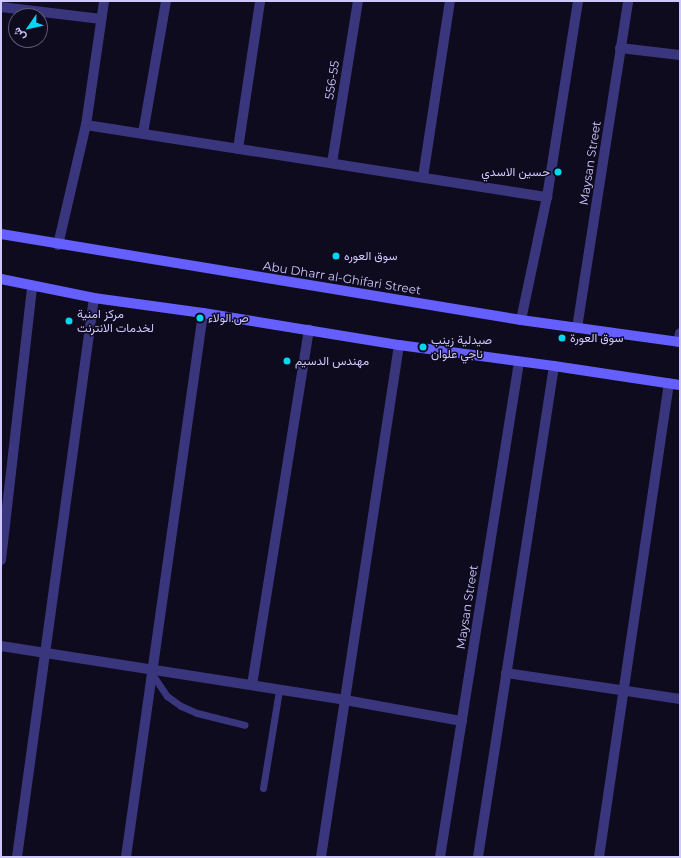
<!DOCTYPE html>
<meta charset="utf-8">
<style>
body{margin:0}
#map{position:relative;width:681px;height:858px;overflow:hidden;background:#0f0b1e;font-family:Montserrat,Vazirmatn,sans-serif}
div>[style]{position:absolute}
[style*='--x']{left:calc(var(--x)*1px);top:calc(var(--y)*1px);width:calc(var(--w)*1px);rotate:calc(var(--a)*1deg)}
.service>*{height:7px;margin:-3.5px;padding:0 3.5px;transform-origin:3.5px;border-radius:3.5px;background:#3a367d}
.minor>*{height:10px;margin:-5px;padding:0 5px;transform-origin:5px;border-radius:5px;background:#3a367d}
.tertiary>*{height:10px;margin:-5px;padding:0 5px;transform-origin:5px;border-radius:5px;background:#3a367d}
.secondary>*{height:10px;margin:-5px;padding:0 5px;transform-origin:5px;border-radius:5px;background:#655fff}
.dots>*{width:11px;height:11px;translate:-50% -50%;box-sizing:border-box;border:2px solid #0f0b1e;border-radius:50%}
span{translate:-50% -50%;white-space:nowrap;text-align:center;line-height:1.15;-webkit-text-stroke:3px #0f0b1e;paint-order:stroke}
.street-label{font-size:12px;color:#cfc8ff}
.poi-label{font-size:12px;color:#cfc8ff}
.right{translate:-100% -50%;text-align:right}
.left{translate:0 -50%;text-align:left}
.frame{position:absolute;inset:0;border:2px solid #cfc8ff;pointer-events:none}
.north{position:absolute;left:8px;top:8px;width:40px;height:40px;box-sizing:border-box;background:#0f0b1e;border:1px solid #5c5778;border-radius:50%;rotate:236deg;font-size:11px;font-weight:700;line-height:16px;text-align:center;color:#cfc8ff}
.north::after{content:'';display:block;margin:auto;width:14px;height:18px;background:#00d7f3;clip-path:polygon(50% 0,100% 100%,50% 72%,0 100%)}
</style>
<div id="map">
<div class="service">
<i style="--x:152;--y:674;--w:27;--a:56"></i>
<i style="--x:167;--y:696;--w:17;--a:36"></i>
<i style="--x:181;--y:706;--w:17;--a:24"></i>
<i style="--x:197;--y:713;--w:49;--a:14"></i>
<i style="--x:263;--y:788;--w:99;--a:-80.7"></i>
</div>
<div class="minor">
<i style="--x:1;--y:7;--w:101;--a:6.8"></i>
<i style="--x:620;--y:48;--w:60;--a:6.7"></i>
<i style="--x:86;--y:125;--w:467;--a:8.9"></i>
<i style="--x:143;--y:133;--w:134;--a:-80.1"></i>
<i style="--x:238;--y:149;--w:150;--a:-81.5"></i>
<i style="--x:332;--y:163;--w:164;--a:-80.9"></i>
<i style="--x:423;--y:177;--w:178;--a:-81.3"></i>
<i style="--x:58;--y:245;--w:123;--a:-76.9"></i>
<i style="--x:86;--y:125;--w:125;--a:-81.7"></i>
<i style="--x:678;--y:342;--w:9;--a:-77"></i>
<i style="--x:1;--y:560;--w:276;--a:-83.5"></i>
<i style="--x:1;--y:646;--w:348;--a:8.9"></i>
<i style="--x:345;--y:700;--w:119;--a:10.2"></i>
<i style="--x:506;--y:673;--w:176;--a:8.5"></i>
<i style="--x:252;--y:685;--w:360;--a:-80.9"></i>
<i style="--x:17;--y:857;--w:564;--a:-82.16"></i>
<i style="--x:126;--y:857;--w:549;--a:-81.94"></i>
<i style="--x:321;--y:857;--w:518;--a:-81.34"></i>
<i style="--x:599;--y:857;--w:479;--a:-81.6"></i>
</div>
<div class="tertiary">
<i style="--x:521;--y:320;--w:126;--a:-78.1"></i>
<i style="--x:547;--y:197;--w:198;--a:-81"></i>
<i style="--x:577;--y:328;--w:331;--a:-81.1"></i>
<i style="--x:440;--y:857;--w:501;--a:-80.93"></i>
<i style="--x:478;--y:857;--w:497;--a:-81.2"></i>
</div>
<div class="secondary">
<i style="--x:1;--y:234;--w:527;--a:9.39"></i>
<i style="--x:521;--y:320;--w:161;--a:7.9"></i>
<i style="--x:1;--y:279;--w:95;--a:11.5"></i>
<i style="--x:94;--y:298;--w:110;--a:7.8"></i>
<i style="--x:203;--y:313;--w:199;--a:9.3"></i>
<i style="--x:399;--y:345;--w:156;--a:7.7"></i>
<i style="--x:554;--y:366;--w:127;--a:8.6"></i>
</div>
<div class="dots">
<i style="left:558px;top:172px;background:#00d7f3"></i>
<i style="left:336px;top:256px;background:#00d7f3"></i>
<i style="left:200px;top:318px;background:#00d7f3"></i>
<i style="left:69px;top:321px;background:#00d7f3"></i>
<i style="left:562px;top:338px;background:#00d7f3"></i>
<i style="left:423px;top:347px;background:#00d7f3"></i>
<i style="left:287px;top:361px;background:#00d7f3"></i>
</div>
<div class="street-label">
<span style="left:332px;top:80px;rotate:-81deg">556-55</span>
<span style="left:590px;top:163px;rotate:-81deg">Maysan Street</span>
<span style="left:342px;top:278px;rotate:9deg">Abu Dharr al-Ghifari Street</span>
<span style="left:467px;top:607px;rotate:-81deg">Maysan Street</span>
</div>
<div class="poi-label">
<span class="right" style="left:550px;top:172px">حسين الاسدي</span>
<span class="left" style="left:344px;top:256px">سوق العوره</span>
<span class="left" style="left:77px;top:321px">مركز امنية<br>لخدمات الانترنت</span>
<span class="left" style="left:208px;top:318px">ص.الولاء</span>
<span class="left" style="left:570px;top:338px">سوق العورة</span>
<span class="left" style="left:431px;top:347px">صيدلية زينب<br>ناجي علوان</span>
<span class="left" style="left:295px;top:361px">مهندس الدسيم</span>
</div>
<div class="frame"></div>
<div class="north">ش</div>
</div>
